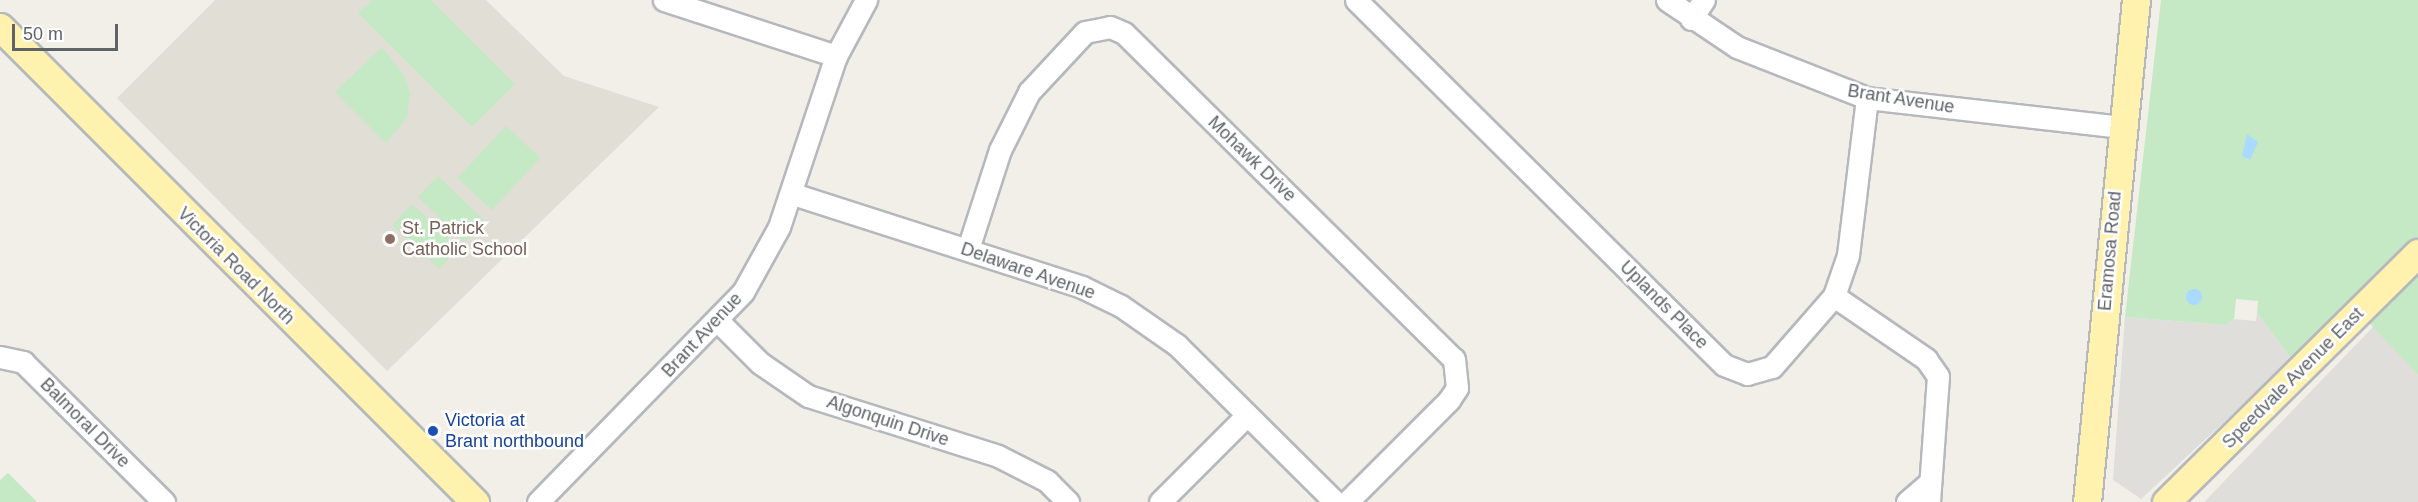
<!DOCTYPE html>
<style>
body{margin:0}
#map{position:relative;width:2418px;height:502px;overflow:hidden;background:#f1efe8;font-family:Arial,sans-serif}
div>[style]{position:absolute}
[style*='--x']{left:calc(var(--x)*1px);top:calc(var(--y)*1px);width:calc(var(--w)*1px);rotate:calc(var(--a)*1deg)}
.industrial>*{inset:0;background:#e0deda}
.education>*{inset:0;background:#e1ded6}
.green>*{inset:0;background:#c5e8c5;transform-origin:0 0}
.water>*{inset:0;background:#aadaff}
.round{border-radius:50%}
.roads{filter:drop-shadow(2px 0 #b5b8bc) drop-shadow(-2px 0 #b5b8bc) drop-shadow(0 2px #b5b8bc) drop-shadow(0 -2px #b5b8bc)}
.minor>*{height:21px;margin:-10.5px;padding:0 10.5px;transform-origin:10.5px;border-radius:10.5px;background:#fff}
.major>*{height:27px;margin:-13.5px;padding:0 13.5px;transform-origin:13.5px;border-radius:13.5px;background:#fff2af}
.dots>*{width:16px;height:16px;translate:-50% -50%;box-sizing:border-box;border:3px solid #fff;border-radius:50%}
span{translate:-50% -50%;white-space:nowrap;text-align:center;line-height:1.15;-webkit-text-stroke:5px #fff;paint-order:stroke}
.street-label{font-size:18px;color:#5f6368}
.education-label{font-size:18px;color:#785e54}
.left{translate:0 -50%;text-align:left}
.transit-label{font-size:18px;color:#164399}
.scale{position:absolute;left:12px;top:24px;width:106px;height:27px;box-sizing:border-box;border:3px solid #5f6368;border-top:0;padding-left:8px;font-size:18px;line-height:21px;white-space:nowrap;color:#5f6368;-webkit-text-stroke:4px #fff;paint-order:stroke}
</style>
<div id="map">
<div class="industrial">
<i style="clip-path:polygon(2257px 313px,2292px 359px,2141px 499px,2113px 480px,2125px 317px,2226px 325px,2234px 319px,2256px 321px)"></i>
<i style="clip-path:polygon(2374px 326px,2418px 375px,2418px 502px,2204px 502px)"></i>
</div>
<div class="education">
<i style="clip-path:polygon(215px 0,486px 0,564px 76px,659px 107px,387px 371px,117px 98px)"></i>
</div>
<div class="green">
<i style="clip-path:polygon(372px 0,431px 0,515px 84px,472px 127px,358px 13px)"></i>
<i style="clip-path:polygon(2161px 0,2418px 0,2418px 375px,2349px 301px,2292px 359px,2257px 313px,2258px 301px,2236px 299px,2234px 319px,2226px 325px,2125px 317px)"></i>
<i style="clip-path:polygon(382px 47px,404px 75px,410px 94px,407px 117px,386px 143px,335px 92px)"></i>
<i style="left:506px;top:126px;width:47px;height:71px;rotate:43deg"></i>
<i style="left:438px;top:176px;width:65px;height:29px;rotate:44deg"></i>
<i style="left:412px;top:204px;width:64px;height:29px;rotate:43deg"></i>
<i style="clip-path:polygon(8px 473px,37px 502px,0 502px,0 480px)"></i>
</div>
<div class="water">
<i style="clip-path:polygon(2247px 134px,2258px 142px,2250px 160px,2242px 156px)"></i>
<i class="round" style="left:2186px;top:289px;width:16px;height:16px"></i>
</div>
<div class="roads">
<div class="minor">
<i style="--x:664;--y:0;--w:181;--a:18"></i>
<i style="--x:1356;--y:0;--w:518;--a:44.77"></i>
<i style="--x:1724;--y:365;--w:25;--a:21"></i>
<i style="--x:1747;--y:374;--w:26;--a:-16"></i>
<i style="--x:1772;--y:367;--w:94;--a:-48.9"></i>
<i style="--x:1834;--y:296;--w:43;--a:-71.1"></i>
<i style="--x:1848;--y:255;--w:158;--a:-83.1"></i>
<i style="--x:1667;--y:0;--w:84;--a:33.9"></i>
<i style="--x:1737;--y:47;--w:140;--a:21.4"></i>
<i style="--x:1867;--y:98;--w:257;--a:6.5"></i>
<i style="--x:1691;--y:19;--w:23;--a:-56"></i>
<i style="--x:793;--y:194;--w:304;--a:17.8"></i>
<i style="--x:1082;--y:287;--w:43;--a:26"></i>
<i style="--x:1121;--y:306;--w:68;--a:34.9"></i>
<i style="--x:1177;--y:345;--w:223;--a:44.8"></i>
<i style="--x:968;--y:249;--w:104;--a:-72.1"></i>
<i style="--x:1000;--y:150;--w:65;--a:-63.4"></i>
<i style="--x:1029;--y:92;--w:82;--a:-47"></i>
<i style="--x:1085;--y:32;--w:25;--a:-11"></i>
<i style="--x:1110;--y:27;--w:15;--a:23"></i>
<i style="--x:1124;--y:33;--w:464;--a:44.7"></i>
<i style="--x:1454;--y:359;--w:29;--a:84"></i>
<i style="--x:1457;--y:388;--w:14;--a:124"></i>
<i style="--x:1449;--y:400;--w:144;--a:135"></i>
<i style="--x:1834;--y:296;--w:112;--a:34.4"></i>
<i style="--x:1926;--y:359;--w:21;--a:55"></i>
<i style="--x:1938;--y:376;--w:126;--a:94.1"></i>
<i style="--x:719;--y:322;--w:58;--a:45"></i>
<i style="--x:760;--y:363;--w:58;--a:34.5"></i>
<i style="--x:808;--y:396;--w:199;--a:17.5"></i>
<i style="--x:998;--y:456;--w:55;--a:27"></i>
<i style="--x:1047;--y:481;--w:30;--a:45"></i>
<i style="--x:0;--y:357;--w:24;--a:12"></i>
<i style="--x:23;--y:362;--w:199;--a:44.8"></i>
<i style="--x:538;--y:502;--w:293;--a:-45.7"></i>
<i style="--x:743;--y:292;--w:74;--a:-61"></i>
<i style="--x:779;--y:227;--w:180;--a:-71.6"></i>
<i style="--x:836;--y:56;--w:64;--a:-61.8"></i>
<i style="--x:1160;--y:502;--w:123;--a:-45"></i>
<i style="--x:1907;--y:502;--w:30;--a:-41"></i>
</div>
<div class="major">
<i style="--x:0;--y:27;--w:672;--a:45"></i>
<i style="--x:2087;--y:502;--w:504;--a:-84.43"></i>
<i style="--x:2166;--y:502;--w:354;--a:-44.7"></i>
</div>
</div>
<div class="dots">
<i style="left:390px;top:239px;background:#8d6e63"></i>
<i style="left:433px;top:431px;background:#1a4fb4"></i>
</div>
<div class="street-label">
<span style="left:1901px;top:99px;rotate:9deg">Brant Avenue</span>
<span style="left:1252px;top:159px;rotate:44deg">Mohawk Drive</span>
<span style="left:2110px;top:251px;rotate:-85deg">Eramosa Road</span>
<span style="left:236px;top:266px;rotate:45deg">Victoria Road North</span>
<span style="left:1028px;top:271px;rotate:19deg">Delaware Avenue</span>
<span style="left:1664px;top:305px;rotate:45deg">Uplands Place</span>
<span style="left:702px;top:335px;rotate:-47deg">Brant Avenue</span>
<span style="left:2293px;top:378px;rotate:-45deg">Speedvale Avenue East</span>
<span style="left:888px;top:421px;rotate:18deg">Algonquin Drive</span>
<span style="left:85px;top:423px;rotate:45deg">Balmoral Drive</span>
</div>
<div class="education-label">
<span class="left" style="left:402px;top:239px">St. Patrick<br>Catholic School</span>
</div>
<div class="transit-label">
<span class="left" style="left:445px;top:431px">Victoria at<br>Brant northbound</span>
</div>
<div class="scale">50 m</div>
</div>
